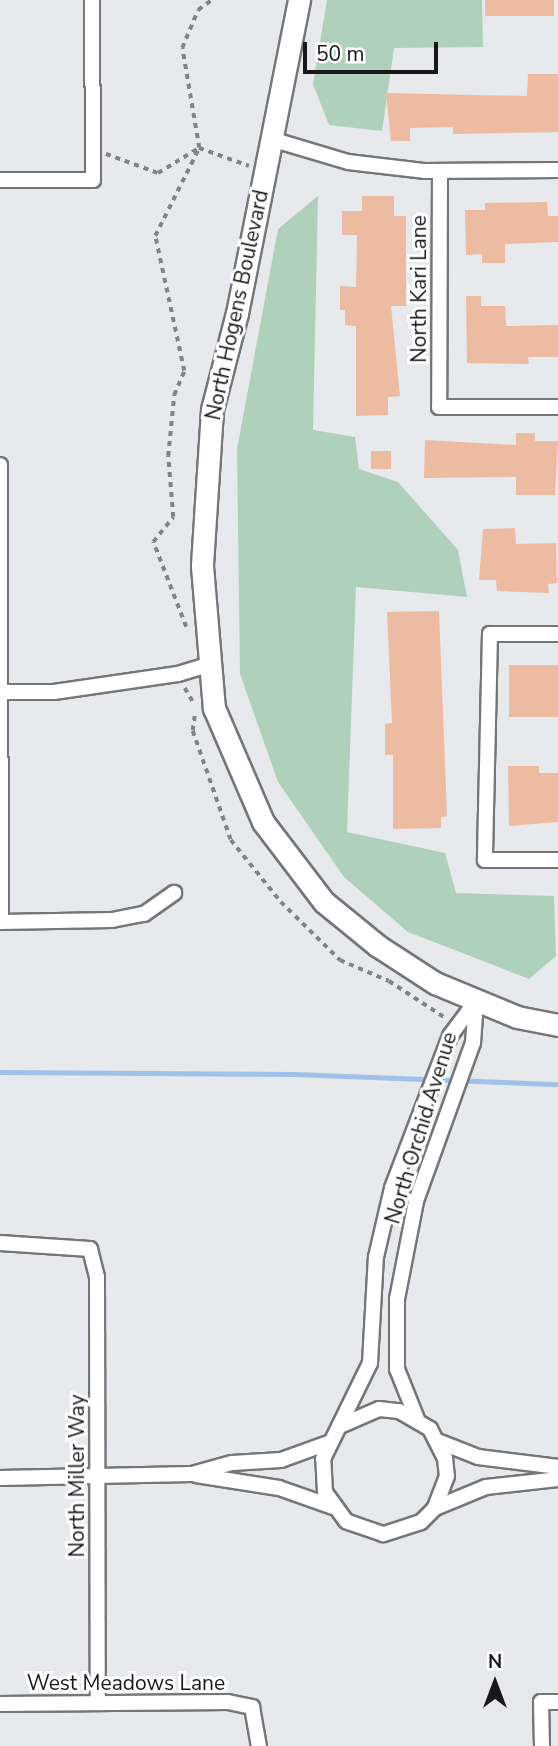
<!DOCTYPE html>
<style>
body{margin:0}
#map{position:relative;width:558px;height:1746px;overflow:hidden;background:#e7e9ec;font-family:"Nunito Sans",sans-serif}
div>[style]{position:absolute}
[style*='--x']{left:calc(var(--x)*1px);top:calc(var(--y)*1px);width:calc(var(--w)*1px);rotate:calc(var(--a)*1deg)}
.green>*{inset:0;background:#afd1bb}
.stream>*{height:5px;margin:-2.5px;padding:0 2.5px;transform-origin:2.5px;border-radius:2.5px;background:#a0c1e9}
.building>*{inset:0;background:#edbba2;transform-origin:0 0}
.path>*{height:3.5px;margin-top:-1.75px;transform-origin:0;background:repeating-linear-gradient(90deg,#828385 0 5px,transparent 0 10px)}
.roads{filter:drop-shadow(2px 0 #747678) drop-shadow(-2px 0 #747678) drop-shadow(0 2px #747678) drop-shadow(0 -2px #747678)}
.street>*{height:14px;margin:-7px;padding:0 7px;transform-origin:7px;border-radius:7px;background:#fff}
.secondary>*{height:21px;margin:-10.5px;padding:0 10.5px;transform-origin:10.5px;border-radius:10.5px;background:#fff}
span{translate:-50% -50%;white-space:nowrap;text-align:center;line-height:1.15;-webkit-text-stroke:6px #fff;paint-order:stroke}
.street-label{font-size:21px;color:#181819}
.north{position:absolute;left:460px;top:1648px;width:70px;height:70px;-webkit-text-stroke:5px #fff;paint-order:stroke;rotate:0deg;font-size:19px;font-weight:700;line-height:28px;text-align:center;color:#181819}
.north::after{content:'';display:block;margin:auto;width:24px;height:32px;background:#181819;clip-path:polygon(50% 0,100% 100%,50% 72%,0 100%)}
.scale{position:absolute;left:303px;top:42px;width:135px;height:32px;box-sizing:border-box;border:4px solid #181819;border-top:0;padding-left:9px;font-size:21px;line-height:24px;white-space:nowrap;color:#181819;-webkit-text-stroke:5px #fff;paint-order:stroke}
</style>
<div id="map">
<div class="green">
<i style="clip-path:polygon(327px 0,482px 0,483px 47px,394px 48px,382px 131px,329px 125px,313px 84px)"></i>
<i style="clip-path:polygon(318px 196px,313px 430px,355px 437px,359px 469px,398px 482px,458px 550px,467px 597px,356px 587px,347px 832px,445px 853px,456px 893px,554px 896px,556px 956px,529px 979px,408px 932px,344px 877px,278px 782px,240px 674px,237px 449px,278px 229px)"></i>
</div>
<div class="stream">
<i style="--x:0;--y:1072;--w:293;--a:0.4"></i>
<i style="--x:293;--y:1074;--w:265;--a:2.2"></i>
</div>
<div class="building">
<i style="left:485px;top:0;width:69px;height:16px"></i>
<i style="clip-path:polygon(528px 74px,558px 74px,558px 132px,453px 134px,453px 127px,410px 128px,410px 141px,391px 141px,386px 93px,527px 96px)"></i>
<i style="clip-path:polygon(362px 196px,394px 196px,394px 216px,406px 216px,406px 306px,391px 306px,400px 396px,388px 397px,388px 415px,356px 416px,356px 326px,345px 325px,345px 310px,340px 310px,340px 286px,356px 287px,357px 235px,342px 235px,342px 211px,362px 211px)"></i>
<i style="clip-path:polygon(547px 202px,548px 216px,558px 216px,558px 242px,505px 244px,505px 263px,482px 263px,482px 254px,466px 255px,465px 210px,485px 210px,485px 203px)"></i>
<i style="clip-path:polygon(466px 296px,481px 296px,481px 306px,505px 306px,506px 326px,558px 325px,558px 357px,528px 357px,529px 364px,467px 363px)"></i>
<i style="clip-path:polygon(516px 433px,535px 433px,535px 441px,558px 441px,555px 495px,516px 495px,516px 477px,424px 478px,425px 440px,516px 445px)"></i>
<i style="left:371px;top:451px;width:20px;height:18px"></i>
<i style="clip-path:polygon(515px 528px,516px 544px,556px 543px,557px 583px,548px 584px,549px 593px,497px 591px,496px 580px,479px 580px,483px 529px)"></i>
<i style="clip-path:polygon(439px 611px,447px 816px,441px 817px,441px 828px,393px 829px,393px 755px,385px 755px,385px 724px,392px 723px,387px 612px)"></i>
<i style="left:558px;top:665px;width:52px;height:49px;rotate:90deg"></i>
<i style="clip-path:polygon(508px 766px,539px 766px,539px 773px,558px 773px,558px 822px,509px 826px)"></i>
</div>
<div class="path">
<i style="--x:199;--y:148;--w:53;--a:19.8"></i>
<i style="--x:106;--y:154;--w:55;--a:20.1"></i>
<i style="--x:158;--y:173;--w:46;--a:-31.6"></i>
<i style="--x:186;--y:627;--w:91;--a:-111.2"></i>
<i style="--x:153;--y:542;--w:32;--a:-51"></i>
<i style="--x:173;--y:517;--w:61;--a:-94.7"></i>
<i style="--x:168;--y:456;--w:61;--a:-84.4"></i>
<i style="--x:174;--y:395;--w:26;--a:-67"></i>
<i style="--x:184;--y:371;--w:138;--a:-102.1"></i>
<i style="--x:155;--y:236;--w:98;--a:-63.4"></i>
<i style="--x:199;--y:148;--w:101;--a:-99.6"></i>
<i style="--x:182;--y:48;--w:41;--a:-67.2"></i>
<i style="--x:198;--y:10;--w:17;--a:-36"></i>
<i style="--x:185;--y:688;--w:16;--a:60"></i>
<i style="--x:195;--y:716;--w:15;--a:98"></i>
<i style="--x:193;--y:731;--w:115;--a:70.8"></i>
<i style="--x:231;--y:840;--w:80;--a:51.1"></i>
<i style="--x:281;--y:902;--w:83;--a:44.5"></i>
<i style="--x:340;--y:960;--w:53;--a:23.2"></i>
<i style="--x:389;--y:981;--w:66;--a:33.2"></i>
</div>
<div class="roads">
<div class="street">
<i style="--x:271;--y:139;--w:80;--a:16.6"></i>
<i style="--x:348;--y:162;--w:78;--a:6.7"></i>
<i style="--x:425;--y:171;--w:133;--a:-0.4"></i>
<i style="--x:440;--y:171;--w:236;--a:90.2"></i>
<i style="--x:439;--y:407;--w:119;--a:0"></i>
<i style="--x:0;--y:180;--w:93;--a:0"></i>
<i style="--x:93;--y:180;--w:180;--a:-90.3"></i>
<i style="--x:0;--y:465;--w:457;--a:89.9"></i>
<i style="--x:558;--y:634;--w:68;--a:180"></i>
<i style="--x:490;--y:634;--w:226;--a:91.3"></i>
<i style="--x:485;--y:860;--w:73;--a:0"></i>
<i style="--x:0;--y:692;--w:54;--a:0"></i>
<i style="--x:54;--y:692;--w:125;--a:-8.3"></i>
<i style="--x:178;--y:674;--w:31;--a:-17"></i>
<i style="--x:0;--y:922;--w:112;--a:-1"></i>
<i style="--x:112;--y:920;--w:33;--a:-11"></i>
<i style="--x:144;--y:914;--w:37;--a:-35"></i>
<i style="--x:0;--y:1243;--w:90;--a:3.8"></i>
<i style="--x:90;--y:1249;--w:29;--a:76"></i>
<i style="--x:97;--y:1277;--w:426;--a:89.9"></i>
<i style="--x:417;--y:1419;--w:54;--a:-111.8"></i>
<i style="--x:397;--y:1369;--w:70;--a:-90"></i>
<i style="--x:397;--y:1299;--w:100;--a:-79"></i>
<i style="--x:416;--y:1201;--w:168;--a:-70.2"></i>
<i style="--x:473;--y:1043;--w:41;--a:-85.8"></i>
<i style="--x:342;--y:1425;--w:40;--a:-23.4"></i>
<i style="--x:379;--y:1409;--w:20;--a:6"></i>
<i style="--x:399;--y:1411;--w:36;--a:30"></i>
<i style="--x:430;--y:1429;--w:33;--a:63"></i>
<i style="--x:445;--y:1458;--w:18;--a:84"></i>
<i style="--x:447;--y:1476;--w:34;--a:111"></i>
<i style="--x:435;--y:1508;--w:20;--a:135"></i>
<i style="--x:421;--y:1522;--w:40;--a:162"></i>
<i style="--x:383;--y:1534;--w:39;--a:-161"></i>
<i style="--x:346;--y:1521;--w:36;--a:-126"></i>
<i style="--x:325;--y:1492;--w:33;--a:-93"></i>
<i style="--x:323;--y:1459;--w:107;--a:-63.9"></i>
<i style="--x:370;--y:1363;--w:106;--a:-86.8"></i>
<i style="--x:376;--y:1257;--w:71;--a:-76.9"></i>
<i style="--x:392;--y:1188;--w:163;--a:-69.1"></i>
<i style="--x:450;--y:1036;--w:44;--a:-53.4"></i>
<i style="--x:440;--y:1442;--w:41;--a:21.5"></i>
<i style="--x:478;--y:1457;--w:81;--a:7.1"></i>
<i style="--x:196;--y:1475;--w:84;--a:8.9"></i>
<i style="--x:279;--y:1488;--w:57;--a:19.4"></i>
<i style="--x:0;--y:1478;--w:192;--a:-1.2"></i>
<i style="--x:192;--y:1474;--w:41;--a:-15.4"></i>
<i style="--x:232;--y:1463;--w:49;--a:-3.5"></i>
<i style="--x:281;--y:1460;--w:50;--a:-19.9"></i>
<i style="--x:435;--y:1508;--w:55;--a:-22.4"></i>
<i style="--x:486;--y:1487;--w:72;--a:-6.3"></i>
<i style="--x:0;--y:1704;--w:228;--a:-0.5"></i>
<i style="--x:228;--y:1702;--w:25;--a:12"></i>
<i style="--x:252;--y:1707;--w:40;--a:80"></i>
<i style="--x:542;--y:1746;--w:44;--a:-91.3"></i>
<i style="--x:541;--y:1702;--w:17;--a:0"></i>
</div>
<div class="secondary">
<i style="--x:299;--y:0;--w:319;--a:101.2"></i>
<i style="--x:237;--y:313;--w:100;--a:104.5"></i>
<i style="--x:212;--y:410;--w:156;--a:93.7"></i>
<i style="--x:202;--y:566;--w:143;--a:85.2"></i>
<i style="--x:214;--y:708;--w:124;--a:66.7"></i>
<i style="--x:263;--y:822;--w:101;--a:52.7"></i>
<i style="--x:324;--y:902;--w:70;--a:39.2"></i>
<i style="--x:378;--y:946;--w:68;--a:33"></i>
<i style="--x:435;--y:983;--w:89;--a:22.5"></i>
<i style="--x:517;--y:1017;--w:42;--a:11"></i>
</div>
</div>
<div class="street-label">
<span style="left:419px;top:289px;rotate:-90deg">North Kari Lane</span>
<span style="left:237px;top:305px;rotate:-78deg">North Hogens Boulevard</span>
<span style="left:421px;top:1128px;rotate:-73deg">North Orchid Avenue</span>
<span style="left:77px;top:1476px;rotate:-90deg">North Miller Way</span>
<span style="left:126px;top:1683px">West Meadows Lane</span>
</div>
<div class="north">N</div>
<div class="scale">50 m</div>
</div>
